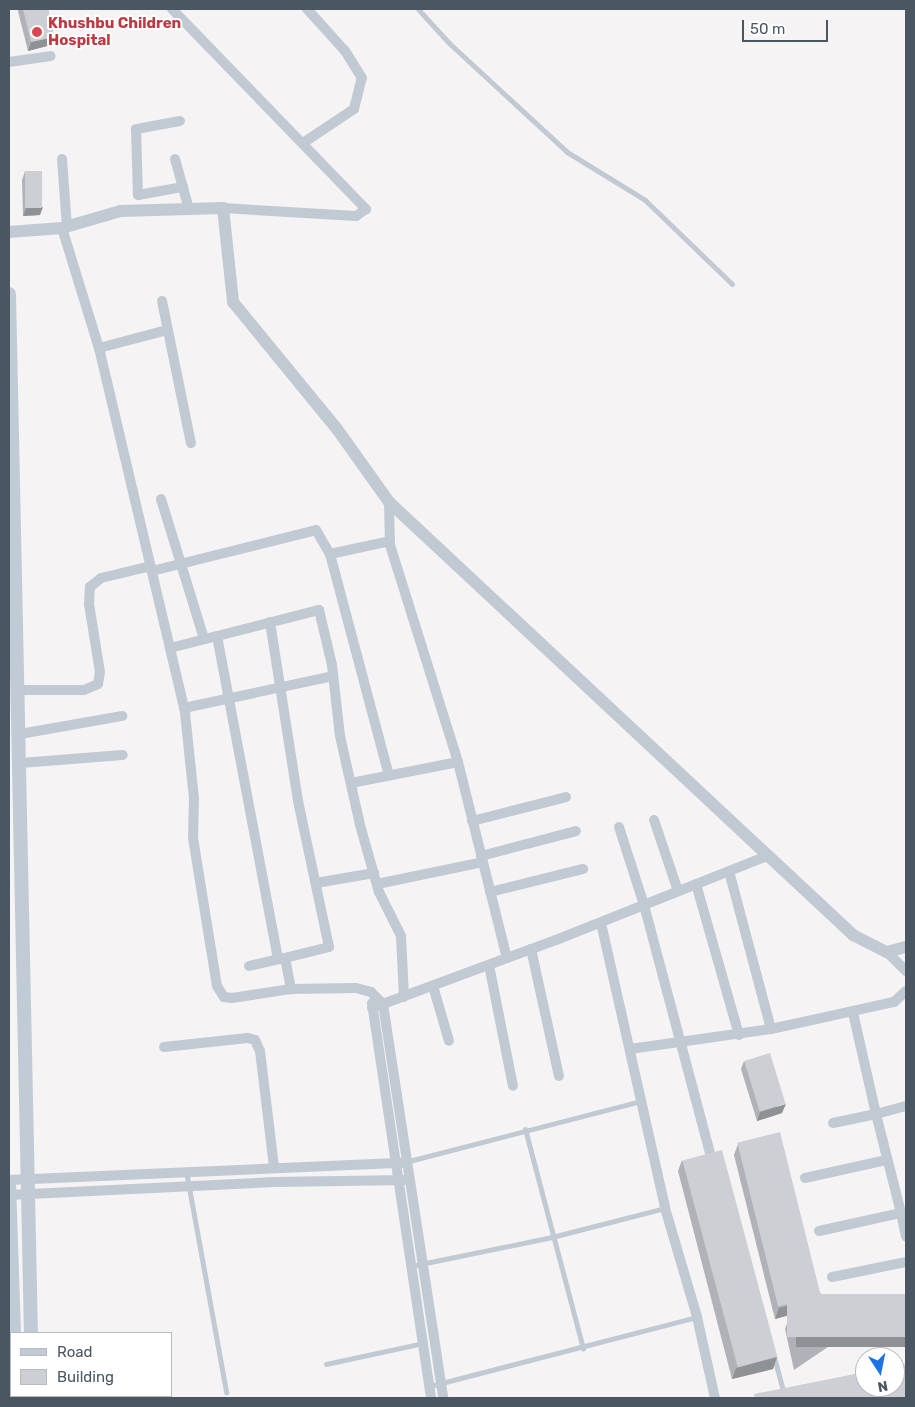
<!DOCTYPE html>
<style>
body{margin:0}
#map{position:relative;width:915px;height:1407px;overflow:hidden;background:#f5f3f3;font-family:Rubik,sans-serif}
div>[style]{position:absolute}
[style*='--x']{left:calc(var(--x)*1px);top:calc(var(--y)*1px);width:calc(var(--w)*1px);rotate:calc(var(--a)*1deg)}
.service>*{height:5px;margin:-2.5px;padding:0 2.5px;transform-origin:2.5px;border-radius:2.5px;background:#c1cad2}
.minor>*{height:10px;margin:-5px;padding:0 5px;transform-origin:5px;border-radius:5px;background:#c1cad2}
.tertiary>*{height:12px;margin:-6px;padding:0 6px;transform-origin:6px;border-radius:6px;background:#c1cad2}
.secondary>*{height:14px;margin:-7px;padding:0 7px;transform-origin:7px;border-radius:7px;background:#c1cbd6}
.wall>*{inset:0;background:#b0b2b7}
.shaded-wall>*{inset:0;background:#909195;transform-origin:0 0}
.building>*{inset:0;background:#cdcfd5;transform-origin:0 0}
.dots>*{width:14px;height:14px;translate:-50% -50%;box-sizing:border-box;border:2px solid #fff;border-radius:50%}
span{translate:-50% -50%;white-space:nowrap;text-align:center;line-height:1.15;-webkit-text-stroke:4px #fff;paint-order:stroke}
.health-label{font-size:15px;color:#be3a42;font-weight:700}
.left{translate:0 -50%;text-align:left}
.frame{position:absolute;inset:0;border:10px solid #4a5661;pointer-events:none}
.legend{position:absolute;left:10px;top:1332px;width:162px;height:65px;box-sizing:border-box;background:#fff;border:1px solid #b7bbc0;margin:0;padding:6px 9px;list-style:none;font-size:15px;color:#4a5661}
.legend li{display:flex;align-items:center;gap:10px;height:25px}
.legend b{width:25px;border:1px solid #b7bbc0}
.north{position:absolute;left:855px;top:1347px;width:50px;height:50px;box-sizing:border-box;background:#fff;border:1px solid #b7bbc0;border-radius:50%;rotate:169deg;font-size:14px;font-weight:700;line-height:20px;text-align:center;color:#4a5661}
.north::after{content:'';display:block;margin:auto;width:18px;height:22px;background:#1a73e8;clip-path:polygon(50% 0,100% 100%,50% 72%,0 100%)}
.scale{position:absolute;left:742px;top:20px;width:86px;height:22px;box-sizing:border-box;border:2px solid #4a5661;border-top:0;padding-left:6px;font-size:15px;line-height:18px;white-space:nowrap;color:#4a5661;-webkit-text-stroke:4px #fff;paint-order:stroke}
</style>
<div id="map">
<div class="service">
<i style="--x:418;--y:9;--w:46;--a:47.6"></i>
<i style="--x:449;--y:43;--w:161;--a:42.7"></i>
<i style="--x:567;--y:152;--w:92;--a:31.6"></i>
<i style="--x:645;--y:200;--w:121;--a:44"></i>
<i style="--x:525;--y:1129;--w:227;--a:75.2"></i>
<i style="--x:409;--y:1161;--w:240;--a:-14.5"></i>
<i style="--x:186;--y:1171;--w:225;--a:79.7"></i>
<i style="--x:411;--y:1266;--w:144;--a:-11.6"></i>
<i style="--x:552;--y:1237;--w:117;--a:-14.4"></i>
<i style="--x:774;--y:1357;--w:38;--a:75"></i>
<i style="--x:326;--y:1364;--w:99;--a:-12.2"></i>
<i style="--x:430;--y:1386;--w:276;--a:-14.5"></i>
</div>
<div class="minor">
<i style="--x:172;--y:9;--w:279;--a:45.9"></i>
<i style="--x:366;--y:209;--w:12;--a:145"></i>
<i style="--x:356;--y:216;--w:133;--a:-176.6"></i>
<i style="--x:9;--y:62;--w:42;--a:-8.1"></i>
<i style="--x:180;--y:121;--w:45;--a:169.7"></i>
<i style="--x:136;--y:129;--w:66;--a:88.3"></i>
<i style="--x:138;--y:195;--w:46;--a:-10.1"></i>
<i style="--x:303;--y:143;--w:61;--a:-33.7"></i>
<i style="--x:354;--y:109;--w:32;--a:-76"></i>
<i style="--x:362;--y:78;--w:32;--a:-122"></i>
<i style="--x:345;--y:51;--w:57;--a:-132.1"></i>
<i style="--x:62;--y:159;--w:68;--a:85.8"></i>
<i style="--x:175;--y:159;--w:52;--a:74.4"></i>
<i style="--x:62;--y:228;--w:126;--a:72.9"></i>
<i style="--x:99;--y:348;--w:375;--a:76.7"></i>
<i style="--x:185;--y:713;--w:85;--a:84"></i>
<i style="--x:194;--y:798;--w:40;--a:91.4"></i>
<i style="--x:193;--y:838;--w:150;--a:80.8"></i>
<i style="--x:217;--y:986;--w:13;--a:58"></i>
<i style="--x:224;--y:997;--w:8;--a:7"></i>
<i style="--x:232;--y:998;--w:60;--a:-8.7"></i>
<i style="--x:291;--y:989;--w:65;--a:-0.9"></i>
<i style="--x:356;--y:988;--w:16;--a:15"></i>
<i style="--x:371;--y:992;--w:17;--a:45"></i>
<i style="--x:383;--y:1004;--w:399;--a:81.3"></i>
<i style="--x:162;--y:301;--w:145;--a:78.5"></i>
<i style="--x:99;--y:348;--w:70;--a:-14.8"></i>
<i style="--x:161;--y:499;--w:146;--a:72.9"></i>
<i style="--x:389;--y:502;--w:43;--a:88.7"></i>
<i style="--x:390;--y:545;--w:227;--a:72.6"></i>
<i style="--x:458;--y:762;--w:202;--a:76"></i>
<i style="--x:330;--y:554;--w:229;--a:75.1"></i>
<i style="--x:152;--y:571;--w:169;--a:-14"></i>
<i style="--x:316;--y:530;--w:28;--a:60"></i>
<i style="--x:330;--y:554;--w:61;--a:-12.2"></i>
<i style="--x:270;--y:622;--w:181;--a:81.1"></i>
<i style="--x:298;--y:801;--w:149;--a:78"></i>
<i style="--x:329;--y:947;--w:45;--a:166"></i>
<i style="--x:285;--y:958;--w:32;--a:79"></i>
<i style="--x:217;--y:636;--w:329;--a:79.3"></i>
<i style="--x:170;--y:648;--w:154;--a:-14.3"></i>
<i style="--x:319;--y:610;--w:57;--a:76.7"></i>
<i style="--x:332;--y:665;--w:71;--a:83.6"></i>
<i style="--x:340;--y:736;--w:91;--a:77.3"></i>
<i style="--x:360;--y:825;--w:70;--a:74.2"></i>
<i style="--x:379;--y:892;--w:49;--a:63.4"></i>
<i style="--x:401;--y:936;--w:61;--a:87.2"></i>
<i style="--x:20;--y:690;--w:64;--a:0"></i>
<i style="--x:84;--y:690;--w:15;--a:-23"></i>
<i style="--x:98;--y:684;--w:12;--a:-81"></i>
<i style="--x:100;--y:672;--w:69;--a:-99.2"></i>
<i style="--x:89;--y:604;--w:17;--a:-87"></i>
<i style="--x:90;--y:587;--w:14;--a:-39"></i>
<i style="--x:101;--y:578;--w:51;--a:-13.5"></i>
<i style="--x:184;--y:708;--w:152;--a:-12.1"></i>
<i style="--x:20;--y:734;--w:104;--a:-10"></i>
<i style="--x:20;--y:763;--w:103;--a:-4.4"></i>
<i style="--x:351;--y:783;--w:109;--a:-11.1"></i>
<i style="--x:654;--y:820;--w:75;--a:71.3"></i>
<i style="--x:472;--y:821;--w:97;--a:-14.3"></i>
<i style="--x:619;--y:827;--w:82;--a:72.2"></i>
<i style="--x:644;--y:905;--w:257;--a:75.1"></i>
<i style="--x:481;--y:856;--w:98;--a:-14.7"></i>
<i style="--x:316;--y:883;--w:59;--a:-9.8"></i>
<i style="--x:377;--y:884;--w:108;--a:-11.7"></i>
<i style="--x:696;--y:884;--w:157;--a:74.1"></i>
<i style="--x:490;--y:892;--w:96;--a:-13.9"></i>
<i style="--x:601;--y:923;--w:292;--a:77.3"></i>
<i style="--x:665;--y:1208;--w:114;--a:73.6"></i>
<i style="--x:697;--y:1317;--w:83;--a:77.5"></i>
<i style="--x:531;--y:949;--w:130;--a:77.6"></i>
<i style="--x:887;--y:952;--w:27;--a:45"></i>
<i style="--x:489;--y:965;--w:123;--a:78.8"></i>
<i style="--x:249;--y:966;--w:36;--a:-13"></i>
<i style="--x:433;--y:986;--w:57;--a:73.8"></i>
<i style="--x:372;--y:1003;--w:399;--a:81.5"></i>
<i style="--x:372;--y:1008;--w:196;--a:-20.3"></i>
<i style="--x:556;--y:940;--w:227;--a:-21.7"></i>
<i style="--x:771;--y:1029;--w:126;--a:-12.4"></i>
<i style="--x:894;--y:1002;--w:16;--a:-43"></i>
<i style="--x:164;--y:1047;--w:84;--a:-6.1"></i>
<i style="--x:248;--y:1038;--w:7;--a:16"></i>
<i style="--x:255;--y:1040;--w:12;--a:66"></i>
<i style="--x:260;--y:1051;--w:116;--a:83.1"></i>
<i style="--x:630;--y:1049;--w:142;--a:-8.1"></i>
<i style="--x:771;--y:1029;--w:163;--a:-104.9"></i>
<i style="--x:906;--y:1106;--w:31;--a:165"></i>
<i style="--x:876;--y:1114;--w:102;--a:75.8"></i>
<i style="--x:901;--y:1213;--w:5;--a:-11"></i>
<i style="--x:833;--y:1123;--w:44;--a:-11.8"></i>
<i style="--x:876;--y:1114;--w:104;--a:-102.8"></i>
<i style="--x:805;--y:1178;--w:84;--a:-12.4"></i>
<i style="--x:9;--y:1180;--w:393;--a:-2.5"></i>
<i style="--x:9;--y:1195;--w:266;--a:-2.8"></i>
<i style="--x:275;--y:1182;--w:130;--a:-0.9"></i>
<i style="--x:819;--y:1231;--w:84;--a:-12.4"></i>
<i style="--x:901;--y:1213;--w:24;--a:78"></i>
<i style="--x:832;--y:1277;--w:76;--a:-11.5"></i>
<i style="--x:9;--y:1371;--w:2;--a:0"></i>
</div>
<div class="tertiary">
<i style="--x:9;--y:232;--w:53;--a:-4.3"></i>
<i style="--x:62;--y:228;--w:60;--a:-16.3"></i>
<i style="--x:120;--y:211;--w:103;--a:-1.7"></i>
<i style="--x:223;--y:208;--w:95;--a:83.9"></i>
<i style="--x:233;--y:302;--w:164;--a:50.7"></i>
<i style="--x:337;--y:429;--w:90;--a:54.5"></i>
<i style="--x:389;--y:502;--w:635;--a:43.02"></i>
<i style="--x:853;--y:935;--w:38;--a:27"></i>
<i style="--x:887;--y:952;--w:20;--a:-15"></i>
</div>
<div class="secondary">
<i style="--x:9;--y:294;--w:1039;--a:88.79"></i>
<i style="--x:9;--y:1182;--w:151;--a:88.1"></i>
<i style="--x:15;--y:1396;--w:2;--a:90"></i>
<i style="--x:33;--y:1396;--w:2;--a:90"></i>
</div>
<div class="wall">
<i style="clip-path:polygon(19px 9px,48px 9px,54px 37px,51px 45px,28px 51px,18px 11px)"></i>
<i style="clip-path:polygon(25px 171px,40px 215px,23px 216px,22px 180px)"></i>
<i style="clip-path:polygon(744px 1061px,782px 1113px,757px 1121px,741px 1069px)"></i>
<i style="clip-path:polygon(738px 1144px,822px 1296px,818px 1307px,775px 1319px,734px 1155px)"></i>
<i style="clip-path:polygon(682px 1160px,777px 1357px,773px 1369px,732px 1379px,678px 1171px)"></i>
<i style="clip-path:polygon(906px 1294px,794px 1370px,785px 1329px,789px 1318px)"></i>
</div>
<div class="shaded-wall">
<i style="clip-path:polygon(54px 37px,51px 45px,28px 51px,31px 42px)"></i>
<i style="clip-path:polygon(43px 207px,40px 215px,23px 216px,26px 208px)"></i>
<i style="clip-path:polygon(786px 1104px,782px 1113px,757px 1121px,760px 1112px)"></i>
<i style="clip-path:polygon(822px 1296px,818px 1307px,775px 1319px,779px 1308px)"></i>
<i style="left:906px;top:1337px;width:10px;height:110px;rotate:90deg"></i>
<i style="clip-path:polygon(777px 1357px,773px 1369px,732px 1379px,736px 1368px)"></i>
</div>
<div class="building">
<i style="clip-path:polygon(23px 9px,48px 9px,54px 37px,31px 42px)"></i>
<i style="left:25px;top:171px;width:17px;height:37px"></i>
<i style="left:770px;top:1053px;width:53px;height:27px;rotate:73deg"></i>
<i style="left:780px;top:1132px;width:169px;height:44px;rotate:76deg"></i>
<i style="left:722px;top:1150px;width:214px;height:41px;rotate:75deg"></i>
<i style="left:906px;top:1294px;width:43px;height:119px;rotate:90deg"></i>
<i style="clip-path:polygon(906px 1364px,906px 1398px,755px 1398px,754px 1394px,865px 1372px,865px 1387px,895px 1387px,895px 1366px)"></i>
</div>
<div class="dots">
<i style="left:37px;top:32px;background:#e0444e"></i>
</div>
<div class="health-label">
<span class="left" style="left:48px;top:32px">Khushbu Children<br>Hospital</span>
</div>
<div class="frame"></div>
<ul class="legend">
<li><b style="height:6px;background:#c1cbd6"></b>Road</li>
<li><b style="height:14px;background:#cdcfd5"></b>Building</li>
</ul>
<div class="north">N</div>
<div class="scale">50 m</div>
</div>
